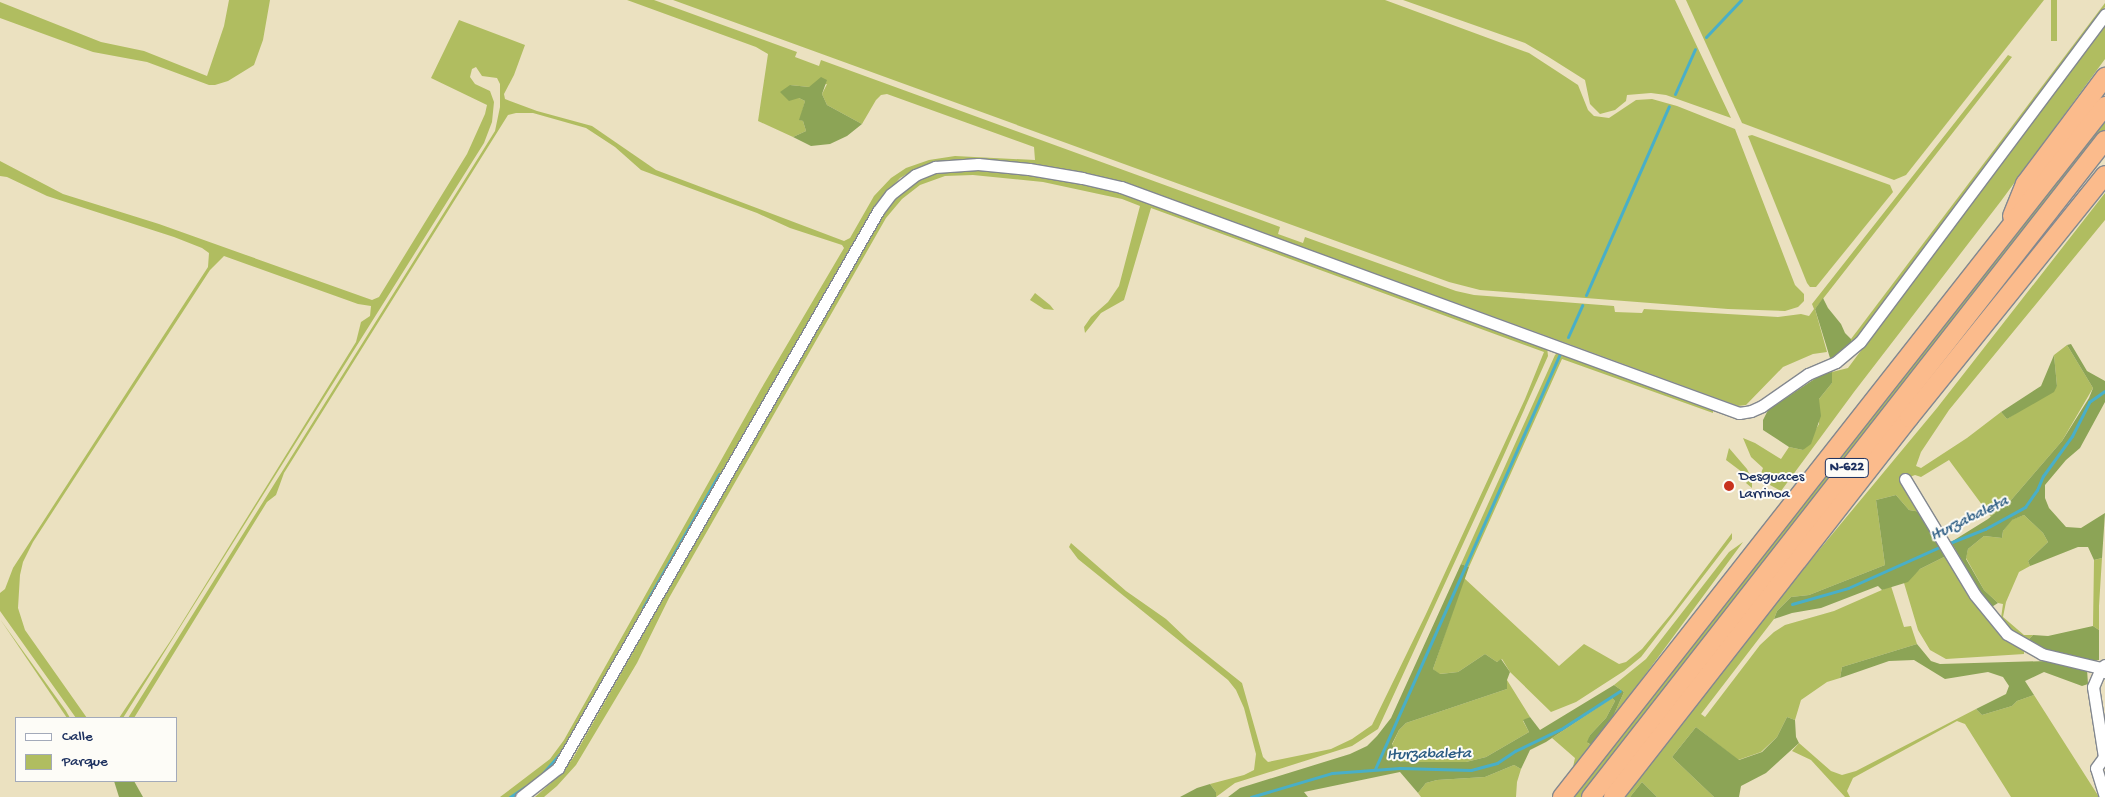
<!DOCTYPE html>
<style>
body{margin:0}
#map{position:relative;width:2105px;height:797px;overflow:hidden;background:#ebe1c0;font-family:"Gochi Hand",sans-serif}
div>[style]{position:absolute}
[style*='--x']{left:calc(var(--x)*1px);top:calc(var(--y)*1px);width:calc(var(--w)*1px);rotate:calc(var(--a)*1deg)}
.green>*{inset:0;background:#b0bd60;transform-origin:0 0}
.forest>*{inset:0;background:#8ca456}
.stream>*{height:3px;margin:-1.5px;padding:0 1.5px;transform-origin:1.5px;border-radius:1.5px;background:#49afc8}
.roads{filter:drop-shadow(1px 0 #83888f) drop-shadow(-1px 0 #83888f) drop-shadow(0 1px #83888f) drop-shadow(0 -1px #83888f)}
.minor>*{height:11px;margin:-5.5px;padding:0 5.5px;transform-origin:5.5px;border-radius:5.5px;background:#fff}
.highway>*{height:18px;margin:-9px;padding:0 9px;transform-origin:9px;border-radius:9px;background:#fbbb8c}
.dots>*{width:14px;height:14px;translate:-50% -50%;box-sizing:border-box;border:2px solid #fdfcf7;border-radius:50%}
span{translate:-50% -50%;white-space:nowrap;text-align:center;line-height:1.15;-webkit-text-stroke:4px #fdfcf7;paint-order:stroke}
.shield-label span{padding:1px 4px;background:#fdfcf7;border:1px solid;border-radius:4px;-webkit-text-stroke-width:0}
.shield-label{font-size:14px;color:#1b2f5e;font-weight:700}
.poi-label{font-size:15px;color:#1b2f5e}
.left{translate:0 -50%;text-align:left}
.water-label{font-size:16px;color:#2b5c83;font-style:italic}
.legend{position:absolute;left:15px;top:717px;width:162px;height:65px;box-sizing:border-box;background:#fdfcf7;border:1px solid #a3aaba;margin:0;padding:6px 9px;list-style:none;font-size:15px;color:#1b2f5e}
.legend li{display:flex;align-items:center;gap:10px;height:25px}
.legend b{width:25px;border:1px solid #a3aaba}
</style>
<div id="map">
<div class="green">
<i style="clip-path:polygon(229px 0,270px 0,263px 40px,254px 65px,228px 81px,215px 85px,209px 85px,147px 62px,93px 52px,0 18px,0 2px,101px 42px,144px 51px,207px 76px,224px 26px)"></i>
<i style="clip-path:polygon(627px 0,654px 0,797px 52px,795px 57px,819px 66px,821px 60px,1280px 227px,1278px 234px,1303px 243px,1305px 237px,1456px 291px,1474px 295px,1614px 306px,1615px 312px,1642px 313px,1644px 309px,1778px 317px,1801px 314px,1809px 316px,1814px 309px,1812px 304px,2008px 55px,2012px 57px,1815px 309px,1827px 352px,1813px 354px,1783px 367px,1746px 405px,1738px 406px,1171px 199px,1113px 180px,1080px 172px,1002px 161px,916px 169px,900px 178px,874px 207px,563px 755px,529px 789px,515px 797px,500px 797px,550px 759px,564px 740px,761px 389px,844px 248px,842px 245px,790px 228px,757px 213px,641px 170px,615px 147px,586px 128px,533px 113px,516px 113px,508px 115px,284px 473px,276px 495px,267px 502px,134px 718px,128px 718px,495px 131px,500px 107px,500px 84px,497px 78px,482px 76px,476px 67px,472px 69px,470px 77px,475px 84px,490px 91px,494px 102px,492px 122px,484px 143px,123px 718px,119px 718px,173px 637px,356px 342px,361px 322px,370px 316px,371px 306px,358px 304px,224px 256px,210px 270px,33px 542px,23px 562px,20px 575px,18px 608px,25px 630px,87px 718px,76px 718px,0 611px,0 593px,5px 589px,13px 568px,208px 267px,209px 253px,202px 248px,174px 237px,47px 196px,7px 177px,0 176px,0 161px,63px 194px,159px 224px,372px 300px,379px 297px,467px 154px,485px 114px,487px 105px,431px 78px,459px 20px,525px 45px,514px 75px,504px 94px,505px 99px,537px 111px,592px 126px,656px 170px,844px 241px,850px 238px,874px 196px,891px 178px,906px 168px,929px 160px,955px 156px,1035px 160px,1034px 147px,887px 94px,881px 95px,876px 100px,862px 124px,827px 105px,822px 94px,827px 84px,809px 87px,790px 85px,799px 98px,805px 101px,800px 120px,803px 121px,806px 131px,793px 137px,758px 121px,768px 54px,756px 47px)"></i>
<i style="clip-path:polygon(673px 0,1385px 0,1529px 53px,1578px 85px,1588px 110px,1594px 116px,1609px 118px,1636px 100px,1652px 99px,1677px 106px,1735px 129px,1795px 285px,1804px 294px,1804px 301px,1798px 307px,1785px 311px,1728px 309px,1480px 290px,1449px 282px)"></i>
<i style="clip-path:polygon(1403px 0,1675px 0,1731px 118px,1666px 95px,1651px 93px,1627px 95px,1626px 101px,1615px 110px,1600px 114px,1590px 104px,1585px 80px,1547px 56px,1525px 43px)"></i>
<i style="clip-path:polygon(1686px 0,2044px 0,1906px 175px,1894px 180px,1742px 123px)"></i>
<i style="left:2051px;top:0;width:6px;height:41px"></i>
<i style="clip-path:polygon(2105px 3px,2105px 7px,1851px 345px,1851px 339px)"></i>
<i style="clip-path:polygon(2105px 23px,2105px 59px,2001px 201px,1854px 392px,1781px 491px,1759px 479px,1763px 468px,1751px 457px,1743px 438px,1755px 443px,1781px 459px,1789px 447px,1803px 450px,1819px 424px,1819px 399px,1832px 383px,1832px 372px,1848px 368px)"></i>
<i style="clip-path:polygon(2105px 114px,2105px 130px,1582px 797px,1571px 797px)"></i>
<i style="clip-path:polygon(1752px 135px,1890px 185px,1893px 192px,1816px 287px,1810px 287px,1807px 283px,1748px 136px)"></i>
<i style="clip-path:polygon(962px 168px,1016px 173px,1078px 182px,1136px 197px,1547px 347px,1548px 356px,1503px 457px,1378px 729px,1352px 746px,1235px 783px,1216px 797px,1216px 792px,1210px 784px,1244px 775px,1254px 770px,1256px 754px,1244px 708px,1236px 690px,1228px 680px,1078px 559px,1069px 547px,1071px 543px,1126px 591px,1166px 619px,1188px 640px,1242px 683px,1263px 757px,1268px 762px,1331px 749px,1352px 739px,1372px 725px,1426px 614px,1525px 399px,1544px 352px,1151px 208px,1124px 300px,1101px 313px,1085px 333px,1084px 327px,1091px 317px,1108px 302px,1119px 286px,1140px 206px,1122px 199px,1043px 182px,973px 175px,945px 176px,920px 185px,902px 199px,886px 218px,669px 598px,637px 663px,576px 765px,557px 786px,544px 797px,535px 797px,560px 775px,573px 758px,886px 206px,910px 183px,943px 170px)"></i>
<i style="clip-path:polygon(2105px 193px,2105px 220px,1949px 410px,1921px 452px,1916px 466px,1921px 468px,1967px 438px,2001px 412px,2007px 419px,2057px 386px,2054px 355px,2067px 345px,2093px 388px,2062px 441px,2012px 499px,1991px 517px,1949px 460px,1921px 477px,1915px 475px,1902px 480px,1921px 512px,1909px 510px,1896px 495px,1876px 500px,1885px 565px,1809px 595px,1791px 597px,1777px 611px,1774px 619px,1701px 714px,1705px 717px,1760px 645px,1774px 632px,1785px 625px,1834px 611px,1891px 586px,1904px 627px,1911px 626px,1917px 644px,1842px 667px,1840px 678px,1827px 682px,1801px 700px,1795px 720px,1787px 717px,1777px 737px,1761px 752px,1738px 760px,1696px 727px,1672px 757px,1714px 797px,1657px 797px,1642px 782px,1630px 797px,1625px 797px,1800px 573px,1937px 408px)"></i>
<i style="clip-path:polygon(1035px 293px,1050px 305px,1054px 310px,1044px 309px,1030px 300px)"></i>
<i style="clip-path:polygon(1560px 351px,1713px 408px,1713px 413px,1562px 359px,1469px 567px,1461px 564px,1555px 355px)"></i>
<i style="clip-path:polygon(1729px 448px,1747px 469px,1752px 479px,1752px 488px,1746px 483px,1750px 478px,1726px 460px)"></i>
<i style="clip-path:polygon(2024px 515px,2043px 533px,2048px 542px,2028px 561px,2030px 566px,2019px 572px,2006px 602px,2003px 617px,2024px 635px,2033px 635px,2027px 641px,2003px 624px,2001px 618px,2003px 604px,1998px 603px,1984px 590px,1966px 558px,1968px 549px,1984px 536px,2002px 538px,2003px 531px,2011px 520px)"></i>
<i style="clip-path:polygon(1732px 533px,1732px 539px,1641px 657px,1624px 671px,1576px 702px,1551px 712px,1510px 672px,1502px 659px,1497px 662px,1485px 654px,1458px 672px,1439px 674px,1433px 669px,1464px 578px,1559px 666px,1584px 644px,1619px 664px,1626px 662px,1642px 649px,1671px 614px)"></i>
<i style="clip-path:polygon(1743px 542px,1631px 694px,1611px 721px,1624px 692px,1614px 685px,1646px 659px,1729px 552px)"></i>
<i style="clip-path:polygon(1946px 556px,1996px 631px,2024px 648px,2024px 654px,1946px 659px,1930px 650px,1918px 630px,1904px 583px,1920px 569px)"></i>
<i style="clip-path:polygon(2102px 558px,2099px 606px,2099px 630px,2093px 626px,2094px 560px)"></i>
<i style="clip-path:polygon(0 619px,66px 711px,70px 718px,67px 718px)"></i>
<i style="clip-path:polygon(1507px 680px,1530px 717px,1523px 721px,1529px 732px,1486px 757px,1466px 762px,1400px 762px,1392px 745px,1399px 730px,1406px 723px,1507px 689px)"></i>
<i style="clip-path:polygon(2034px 695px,2099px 797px,2011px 797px,1965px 724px,1957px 721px,1853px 778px,1847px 791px,1850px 797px,1845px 797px,1811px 760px,1792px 751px,1799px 743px,1831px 771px,1842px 775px,1856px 771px,1976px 709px,1982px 715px,2012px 706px,2017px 701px)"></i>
<i style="clip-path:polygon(1612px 698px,1615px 701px,1606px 718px,1590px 735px,1588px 743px,1591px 745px,1573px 767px,1575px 758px,1552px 738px)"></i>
<i style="clip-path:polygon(1514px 765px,1521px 769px,1517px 782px,1516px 797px,1421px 797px,1418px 793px,1426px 783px,1437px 780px,1485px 777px)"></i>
</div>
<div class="forest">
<i style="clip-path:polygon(821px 77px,827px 80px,822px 94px,827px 105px,862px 124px,847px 136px,830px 144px,811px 146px,793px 137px,806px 131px,803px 121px,799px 120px,805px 101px,799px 98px,789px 101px,780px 92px,790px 85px,809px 87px)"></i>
<i style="clip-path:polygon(1823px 298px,1828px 308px,1841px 324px,1845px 333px,1851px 339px,1851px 345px,1837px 357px,1830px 358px,1815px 309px)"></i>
<i style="clip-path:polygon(2071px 344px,2087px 371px,2105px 381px,2105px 402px,2080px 448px,2066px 460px,2045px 485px,2045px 498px,2049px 508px,2066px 527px,2081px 528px,2105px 513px,2102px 558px,2094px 560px,2088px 547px,2078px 547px,2030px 566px,2028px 561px,2048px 542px,2043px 533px,2024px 515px,2012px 520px,2003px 531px,2002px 538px,1984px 536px,1968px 549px,1966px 559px,1984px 590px,1998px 603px,1990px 608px,1951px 542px,1988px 519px,2012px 499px,2062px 441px,2089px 398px,2093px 388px,2067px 345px)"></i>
<i style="clip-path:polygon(2054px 355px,2057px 386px,2054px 392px,2007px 419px,2001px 412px,2041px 386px)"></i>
<i style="clip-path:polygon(1832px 372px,1832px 383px,1819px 399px,1821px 416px,1811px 444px,1803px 450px,1789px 447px,1763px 430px,1763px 420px,1768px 410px,1822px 374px)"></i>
<i style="clip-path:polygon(1896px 495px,1909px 510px,1921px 512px,1946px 556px,1920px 569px,1908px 582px,1882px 590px,1878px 586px,1821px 608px,1792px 613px,1774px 619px,1777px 611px,1791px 597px,1809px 595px,1885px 565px,1876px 500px)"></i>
<i style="clip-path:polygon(1461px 564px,1469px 567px,1433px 669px,1440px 674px,1458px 672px,1485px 654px,1497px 662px,1501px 659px,1510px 672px,1507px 680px,1507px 689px,1406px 723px,1399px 730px,1392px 744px,1400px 762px,1466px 762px,1486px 757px,1529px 732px,1523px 720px,1530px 717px,1540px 730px,1614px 685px,1624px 692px,1611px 721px,1591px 745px,1587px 742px,1590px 735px,1606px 718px,1615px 701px,1612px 698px,1546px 742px,1530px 750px,1521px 769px,1514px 765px,1485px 777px,1437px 780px,1426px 783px,1418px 793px,1400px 772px,1304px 792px,1308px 797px,1228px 797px,1240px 788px,1350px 754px,1367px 746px,1377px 736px,1391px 718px)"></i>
<i style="clip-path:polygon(2093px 626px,2099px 630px,2099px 660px,2087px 661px,2047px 650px,2027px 641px,2033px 635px,2048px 636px)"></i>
<i style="clip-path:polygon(1917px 644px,1931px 661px,1940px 664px,2047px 661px,2087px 669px,2088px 684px,2082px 686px,2044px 672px,2025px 681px,2034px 695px,2017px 701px,2012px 706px,1982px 715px,1976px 709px,2006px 694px,2009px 686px,2003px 677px,1988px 672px,1945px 679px,1914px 660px,1889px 661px,1840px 678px,1842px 667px)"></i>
<i style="clip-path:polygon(1787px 717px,1795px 720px,1796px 737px,1799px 743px,1766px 773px,1741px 786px,1739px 797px,1714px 797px,1672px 757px,1696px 727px,1739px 760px,1762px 752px,1777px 737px)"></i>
<i style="clip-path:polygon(114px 781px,134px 781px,143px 797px,119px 797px)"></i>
<i style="clip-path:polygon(1642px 782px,1657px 797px,1630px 797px)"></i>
<i style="clip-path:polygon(1210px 784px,1216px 792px,1216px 797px,1180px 797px,1197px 788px)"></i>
</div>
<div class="stream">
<i style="--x:1706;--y:37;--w:51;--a:-46.6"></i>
<i style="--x:1675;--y:94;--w:49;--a:-66"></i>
<i style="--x:1586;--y:295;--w:206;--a:-66.3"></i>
<i style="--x:1568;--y:337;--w:35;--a:-66"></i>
<i style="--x:1947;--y:544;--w:41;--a:-21.5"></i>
<i style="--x:1985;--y:529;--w:46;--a:-28.8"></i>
<i style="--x:2025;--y:507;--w:21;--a:-55"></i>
<i style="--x:2037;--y:490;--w:15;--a:-67"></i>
<i style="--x:2043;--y:476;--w:49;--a:-54.1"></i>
<i style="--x:2072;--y:436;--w:38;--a:-63"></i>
<i style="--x:2089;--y:402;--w:19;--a:-35"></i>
<i style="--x:1792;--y:604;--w:58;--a:-15.9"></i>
<i style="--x:1848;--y:588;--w:103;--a:-24.1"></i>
<i style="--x:643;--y:608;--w:154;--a:-60.4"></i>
<i style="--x:1375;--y:769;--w:454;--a:-66"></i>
<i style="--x:544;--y:772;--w:23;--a:-49"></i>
<i style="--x:510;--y:797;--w:18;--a:-34"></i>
<i style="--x:1251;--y:797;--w:84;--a:-16.5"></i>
<i style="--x:1332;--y:773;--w:68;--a:-4.2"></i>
<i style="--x:1400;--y:768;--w:71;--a:1.6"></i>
<i style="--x:1471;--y:770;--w:27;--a:-15"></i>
<i style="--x:1497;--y:763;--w:22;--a:-34"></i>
<i style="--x:1515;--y:751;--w:51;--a:-25.6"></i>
<i style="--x:1561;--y:729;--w:70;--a:-32.8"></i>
</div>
<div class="roads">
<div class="minor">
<i style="--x:1905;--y:479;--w:135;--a:58.9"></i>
<i style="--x:1975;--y:595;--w:50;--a:50.6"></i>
<i style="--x:2007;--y:634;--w:40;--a:29.7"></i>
<i style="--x:2042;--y:654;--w:61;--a:13.3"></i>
<i style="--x:2101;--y:668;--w:6;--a:45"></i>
<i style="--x:521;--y:797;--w:47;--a:-38.1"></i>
<i style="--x:558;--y:768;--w:642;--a:-60.12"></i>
<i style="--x:878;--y:211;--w:21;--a:-53"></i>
<i style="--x:891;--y:194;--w:31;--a:-38"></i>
<i style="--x:915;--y:175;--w:22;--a:-22"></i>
<i style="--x:935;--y:167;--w:43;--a:-4"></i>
<i style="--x:978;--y:164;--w:51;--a:5.6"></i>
<i style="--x:1029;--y:169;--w:54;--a:9.6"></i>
<i style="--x:1082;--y:178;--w:40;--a:13"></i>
<i style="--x:1121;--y:187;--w:658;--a:20.09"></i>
<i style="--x:1739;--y:413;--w:12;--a:-9"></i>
<i style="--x:1751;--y:411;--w:12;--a:-24"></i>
<i style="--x:1762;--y:406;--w:56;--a:-34.8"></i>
<i style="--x:1808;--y:374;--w:30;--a:-23"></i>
<i style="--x:1836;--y:362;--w:31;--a:-40"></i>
<i style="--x:1860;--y:342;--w:409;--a:-53.2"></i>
<i style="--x:2105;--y:797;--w:30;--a:-107"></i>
<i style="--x:2096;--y:768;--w:14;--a:-54"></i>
<i style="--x:2104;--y:757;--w:71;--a:-98.9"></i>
<i style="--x:2093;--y:687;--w:21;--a:-67"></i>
<i style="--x:2101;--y:668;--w:5;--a:-37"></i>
</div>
<div class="highway">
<i style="--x:2012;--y:216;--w:35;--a:-68"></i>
<i style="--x:2025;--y:184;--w:134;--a:-53.2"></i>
<i style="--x:1562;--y:797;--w:879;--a:-51.84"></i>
<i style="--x:1591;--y:797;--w:834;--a:-51.96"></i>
<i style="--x:1613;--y:797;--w:481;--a:-52"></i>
<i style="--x:1909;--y:418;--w:312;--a:-51.1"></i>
</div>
</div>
<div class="dots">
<i style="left:1729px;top:486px;background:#c8321e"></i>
</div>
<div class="shield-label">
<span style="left:1847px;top:468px">N-622</span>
</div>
<div class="poi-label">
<span class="left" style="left:1739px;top:486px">Desguaces<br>Larrinoa</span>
</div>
<div class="water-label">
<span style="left:1970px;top:520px;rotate:-26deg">Iturzabaleta</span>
<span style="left:1429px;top:756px;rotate:-1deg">Iturzabaleta</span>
</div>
<ul class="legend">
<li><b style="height:6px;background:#fff"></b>Calle</li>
<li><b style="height:14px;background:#b0bd60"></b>Parque</li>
</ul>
</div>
